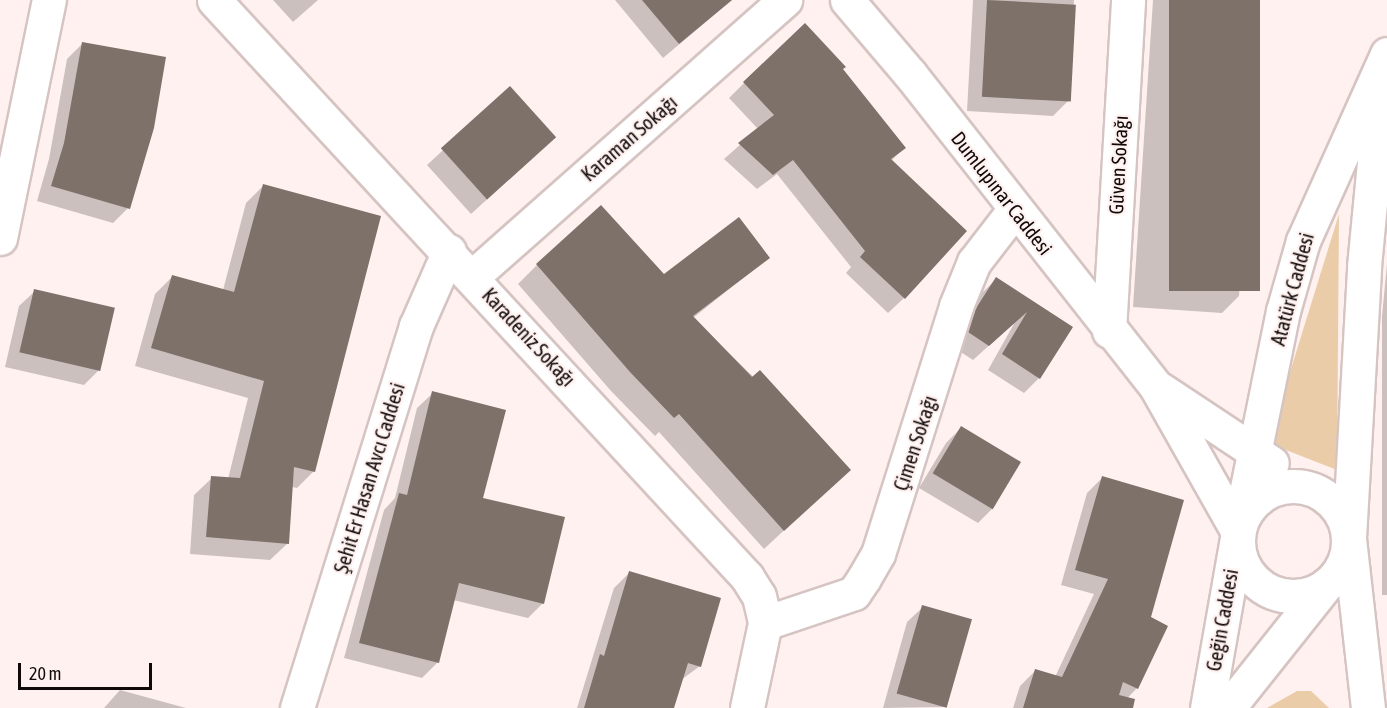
<!DOCTYPE html>
<meta charset="utf-8">
<style>
body{margin:0}
#map{position:relative;width:1387px;height:708px;overflow:hidden;background:#fff1ef;font-family:"Asap Condensed",sans-serif}
div>[style]{position:absolute}
[style*='--x']{left:calc(var(--x)*1px);top:calc(var(--y)*1px);width:calc(var(--w)*1px);rotate:calc(var(--a)*1deg)}
.green>*{inset:0;background:#eacda8}
.shadow>*{inset:0;background:#0003}
.building>*{inset:0;background:#7e716a;transform-origin:0 0}
.roads{filter:drop-shadow(2px 0 #d5c4c2) drop-shadow(-2px 0 #d5c4c2) drop-shadow(0 2px #d5c4c2) drop-shadow(0 -2px #d5c4c2)}
.minor>*{height:33px;margin:-16.5px;padding:0 16.5px;transform-origin:16.5px;border-radius:16.5px;background:#fff}
.tertiary>*{height:33px;margin:-16.5px;padding:0 16.5px;transform-origin:16.5px;border-radius:16.5px;background:#fff}
.tertiary>.ring{margin:-16.5px;padding:0;box-sizing:content-box;background:none;border:33px solid #fff;border-radius:50%}
span{translate:-50% -50%;white-space:nowrap;text-align:center;line-height:1.15;-webkit-text-stroke:4.5px #fff1ef;paint-order:stroke}
.street-label{font-size:20px;color:#0f0a09}
.scale{position:absolute;left:18px;top:663px;width:134px;height:27px;box-sizing:border-box;border:3px solid #0f0a09;border-top:0;padding-left:8px;font-size:18px;line-height:21px;white-space:nowrap;color:#0f0a09;-webkit-text-stroke:4px #fff1ef;paint-order:stroke}
</style>
<div id="map">
<div class="green">
<i style="clip-path:polygon(1339px 214px,1337px 470px,1268px 443px)"></i>
<i style="clip-path:polygon(1297px 691px,1311px 691px,1329px 708px,1267px 708px)"></i>
</div>
<div class="shadow">
<i style="clip-path:polygon(273px 0,318px 0,293px 22px)"></i>
<i style="clip-path:polygon(615px 0,732px 0,663px 58px)"></i>
<i style="clip-path:polygon(973px 0,1074px 0,1068px 101px,1053px 116px,967px 111px)"></i>
<i style="clip-path:polygon(1153px 0,1259px 0,1239px 296px,1222px 313px,1133px 307px)"></i>
<i style="clip-path:polygon(83px 43px,128px 208px,113px 223px,37px 201px,49px 159px,67px 59px)"></i>
<i style="clip-path:polygon(841px 69px,904px 148px,891px 161px,904px 298px,888px 313px,846px 273px,851px 267px,777px 174px,757px 189px,724px 159px,758px 129px,729px 98px,744px 83px)"></i>
<i style="clip-path:polygon(510px 88px,539px 152px,471px 214px,427px 165px)"></i>
<i style="clip-path:polygon(264px 185px,314px 471px,297px 488px,292px 487px,288px 543px,270px 560px,190px 554px,194px 495px,212px 478px,228px 479px,248px 398px,135px 366px,155px 294px,173px 276px,223px 290px,246px 203px)"></i>
<i style="clip-path:polygon(768px 258px,693px 318px,849px 470px,764px 549px,659px 432px,655px 436px,611px 391px,518px 284px,537px 265px,664px 276px)"></i>
<i style="clip-path:polygon(1387px 264px,1387px 595px,1382px 595px,1382px 316px)"></i>
<i style="clip-path:polygon(996px 279px,1071px 327px,1039px 378px,1024px 393px,988px 370px,1015px 322px,973px 360px,953px 347px,959px 330px,981px 294px)"></i>
<i style="clip-path:polygon(35px 291px,99px 370px,84px 385px,5px 367px,19px 306px)"></i>
<i style="clip-path:polygon(433px 393px,482px 499px,543px 603px,528px 618px,453px 600px,437px 663px,422px 678px,344px 658px,384px 510px,395px 498px,417px 408px)"></i>
<i style="clip-path:polygon(961px 428px,1019px 462px,994px 507px,978px 523px,919px 488px,946px 443px)"></i>
<i style="clip-path:polygon(1102px 478px,1149px 618px,1137px 688px,1118px 708px,1013px 708px,1020px 686px,1035px 671px,1055px 677px,1094px 594px,1061px 585px,1087px 493px)"></i>
<i style="clip-path:polygon(629px 573px,700px 666px,681px 680px,673px 708px,577px 708px,614px 588px)"></i>
<i style="clip-path:polygon(923px 607px,945px 707px,883px 708px,907px 622px)"></i>
<i style="clip-path:polygon(120px 690px,186px 708px,104px 708px)"></i>
</div>
<div class="building">
<i style="clip-path:polygon(642px 0,732px 0,679px 44px)"></i>
<i style="left:987px;top:0;width:89px;height:97px;rotate:3deg"></i>
<i style="left:1169px;top:0;width:91px;height:291px"></i>
<i style="clip-path:polygon(805px 23px,846px 67px,843px 69px,906px 148px,891px 159px,967px 231px,905px 299px,860px 257px,865px 251px,793px 160px,773px 175px,738px 143px,774px 115px,743px 82px)"></i>
<i style="clip-path:polygon(82px 42px,166px 57px,154px 128px,130px 209px,51px 186px,64px 143px)"></i>
<i style="left:510px;top:86px;width:69px;height:93px;rotate:48deg"></i>
<i style="clip-path:polygon(263px 184px,381px 216px,315px 472px,294px 467px,289px 544px,206px 537px,211px 476px,240px 478px,264px 381px,151px 348px,172px 275px,234px 292px)"></i>
<i style="clip-path:polygon(601px 205px,664px 274px,739px 217px,770px 258px,693px 316px,752px 377px,760px 370px,851px 470px,784px 531px,679px 414px,674px 418px,630px 372px,536px 264px)"></i>
<i style="clip-path:polygon(996px 277px,1073px 327px,1040px 379px,1002px 354px,1027px 312px,989px 346px,968px 332px,973px 313px)"></i>
<i style="left:34px;top:289px;width:83px;height:65px;rotate:13deg"></i>
<i style="clip-path:polygon(432px 391px,506px 410px,483px 498px,565px 517px,544px 604px,459px 583px,439px 663px,359px 643px,399px 493px,407px 495px)"></i>
<i style="left:961px;top:426px;width:70px;height:55px;rotate:31deg"></i>
<i style="clip-path:polygon(1102px 476px,1184px 500px,1151px 617px,1168px 626px,1138px 689px,1123px 682px,1119px 695px,1135px 699px,1133px 708px,1023px 708px,1035px 669px,1062px 677px,1108px 579px,1075px 570px)"></i>
<i style="clip-path:polygon(629px 571px,721px 598px,701px 667px,688px 663px,674px 708px,584px 708px,600px 654px,604px 656px)"></i>
<i style="left:922px;top:605px;width:52px;height:92px;rotate:16deg"></i>
</div>
<div class="roads">
<div class="minor">
<i style="--x:214;--y:0;--w:786;--a:47.27"></i>
<i style="--x:747;--y:577;--w:22;--a:58"></i>
<i style="--x:759;--y:596;--w:28;--a:77"></i>
<i style="--x:765;--y:623;--w:87;--a:102"></i>
<i style="--x:473;--y:276;--w:417;--a:-41.5"></i>
<i style="--x:1109;--y:331;--w:332;--a:-86.7"></i>
<i style="--x:765;--y:623;--w:94;--a:-18.6"></i>
<i style="--x:854;--y:593;--w:18;--a:-56"></i>
<i style="--x:864;--y:578;--w:28;--a:-60"></i>
<i style="--x:878;--y:554;--w:260;--a:-72.5"></i>
<i style="--x:956;--y:306;--w:48;--a:-67.8"></i>
<i style="--x:974;--y:262;--w:67;--a:-52.3"></i>
</div>
<div class="tertiary">
<i style="--x:847;--y:0;--w:97;--a:49.6"></i>
<i style="--x:910;--y:74;--w:398;--a:51.8"></i>
<i style="--x:1156;--y:387;--w:167;--a:60.5"></i>
<i style="--x:0;--y:238;--w:243;--a:-78.4"></i>
<i style="--x:1160;--y:389;--w:134;--a:33.5"></i>
<i class="ring" style="left:1238px;top:486px;width:77px;height:77px"></i>
<i style="--x:297;--y:708;--w:400;--a:-72.7"></i>
<i style="--x:416;--y:326;--w:82;--a:-66.3"></i>
<i style="--x:1207;--y:708;--w:179;--a:-80"></i>
<i style="--x:1238;--y:532;--w:226;--a:-78.5"></i>
<i style="--x:1283;--y:311;--w:73;--a:-74.1"></i>
<i style="--x:1303;--y:241;--w:205;--a:-65.8"></i>
<i style="--x:1228;--y:708;--w:156;--a:-51.5"></i>
<i style="--x:1368;--y:708;--w:171;--a:-96.4"></i>
<i style="--x:1349;--y:538;--w:272;--a:-86.8"></i>
<i style="--x:1364;--y:266;--w:179;--a:-84.5"></i>
</div>
</div>
<div class="street-label">
<span style="left:629px;top:138px;rotate:-41deg">Karaman Sokağı</span>
<span style="left:1118px;top:165px;rotate:-87deg">Güven Sokağı</span>
<span style="left:1002px;top:193px;rotate:52deg">Dumlupınar Caddesi</span>
<span style="left:1292px;top:289px;rotate:-75deg">Atatürk Caddesi</span>
<span style="left:529px;top:337px;rotate:47deg">Karadeniz Sokağı</span>
<span style="left:915px;top:443px;rotate:-72deg">Çimen Sokağı</span>
<span style="left:369px;top:478px;rotate:-73deg">Şehit Er Hasan Avcı Caddesi</span>
<span style="left:1222px;top:620px;rotate:-80deg">Geğin Caddesi</span>
</div>
<div class="scale">20 m</div>
</div>
